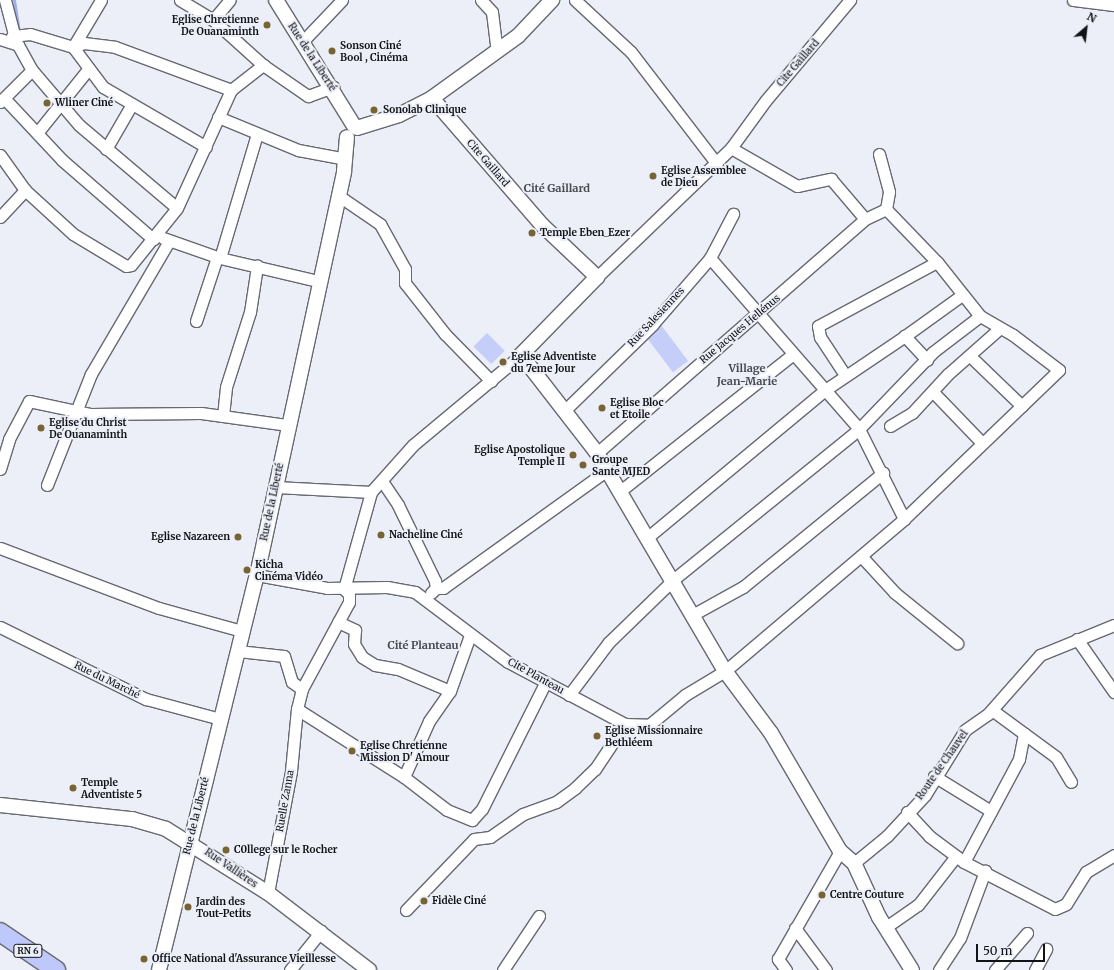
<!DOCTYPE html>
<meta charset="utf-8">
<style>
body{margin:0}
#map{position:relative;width:1114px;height:970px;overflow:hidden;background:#eceef8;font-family:Merriweather,serif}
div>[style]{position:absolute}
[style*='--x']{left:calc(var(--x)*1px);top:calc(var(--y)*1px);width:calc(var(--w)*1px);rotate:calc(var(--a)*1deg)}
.green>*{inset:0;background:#c4cef9;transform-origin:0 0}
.stream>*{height:3px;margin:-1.5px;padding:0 1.5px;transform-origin:1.5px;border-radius:1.5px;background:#a0aeeb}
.roads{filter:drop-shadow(1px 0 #676971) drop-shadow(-1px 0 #676971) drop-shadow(0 1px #676971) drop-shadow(0 -1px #676971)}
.minor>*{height:11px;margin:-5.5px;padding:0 5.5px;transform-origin:5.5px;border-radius:5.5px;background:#fff}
.tertiary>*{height:14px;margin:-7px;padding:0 7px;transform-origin:7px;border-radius:7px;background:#fff}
.primary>*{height:18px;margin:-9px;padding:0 9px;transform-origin:9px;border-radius:9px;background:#bec8fb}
.dots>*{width:11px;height:11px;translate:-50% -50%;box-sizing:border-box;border:2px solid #eceef8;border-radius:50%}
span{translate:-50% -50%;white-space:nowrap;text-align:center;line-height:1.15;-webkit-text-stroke:4px #eceef8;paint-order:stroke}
.shield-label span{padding:1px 3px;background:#eceef8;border:1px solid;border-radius:3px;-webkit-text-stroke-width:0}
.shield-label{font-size:9px;color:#121316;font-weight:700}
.poi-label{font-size:10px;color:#121316;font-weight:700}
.right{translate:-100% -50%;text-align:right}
.left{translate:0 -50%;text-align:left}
.street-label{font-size:10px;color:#121316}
.neighbourhood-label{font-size:11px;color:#484a52;font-weight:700}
.north{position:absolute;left:1066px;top:8px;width:40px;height:40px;-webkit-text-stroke:3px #eceef8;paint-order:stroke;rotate:28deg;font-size:11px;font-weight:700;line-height:16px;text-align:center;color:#121316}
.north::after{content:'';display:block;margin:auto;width:14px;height:18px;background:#121316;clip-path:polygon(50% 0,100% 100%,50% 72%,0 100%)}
.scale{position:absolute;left:976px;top:944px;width:69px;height:18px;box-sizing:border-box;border:2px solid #121316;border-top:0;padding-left:5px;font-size:12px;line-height:14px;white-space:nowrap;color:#121316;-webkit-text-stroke:3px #eceef8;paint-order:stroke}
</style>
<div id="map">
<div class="green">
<i style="left:661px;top:325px;width:45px;height:19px;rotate:53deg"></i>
<i style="left:487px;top:333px;width:25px;height:19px;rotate:45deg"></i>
</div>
<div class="stream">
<i style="--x:14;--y:0;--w:31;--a:81"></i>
</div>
<div class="roads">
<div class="minor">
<i style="--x:5;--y:0;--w:43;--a:75.3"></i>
<i style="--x:101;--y:0;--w:55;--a:120.8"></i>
<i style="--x:73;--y:47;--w:50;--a:53.1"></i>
<i style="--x:103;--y:87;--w:119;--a:30.2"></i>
<i style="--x:180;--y:0;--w:39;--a:31"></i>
<i style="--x:213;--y:20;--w:67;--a:42"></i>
<i style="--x:263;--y:65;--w:55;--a:34.6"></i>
<i style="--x:308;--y:96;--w:27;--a:-20"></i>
<i style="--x:481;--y:0;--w:16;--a:47"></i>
<i style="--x:492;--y:12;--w:39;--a:83"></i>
<i style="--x:575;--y:0;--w:76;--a:42.9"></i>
<i style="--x:631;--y:52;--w:141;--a:52.5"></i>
<i style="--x:1073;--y:0;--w:41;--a:7"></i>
<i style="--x:213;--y:20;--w:26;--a:-50"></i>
<i style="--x:12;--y:36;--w:18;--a:-6"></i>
<i style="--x:30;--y:34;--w:45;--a:16.8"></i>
<i style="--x:73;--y:47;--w:12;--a:-20"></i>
<i style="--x:84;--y:43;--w:31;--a:7"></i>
<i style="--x:115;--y:47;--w:124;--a:20.3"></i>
<i style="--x:0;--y:39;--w:19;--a:18"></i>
<i style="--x:18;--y:45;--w:29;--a:61"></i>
<i style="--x:32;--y:70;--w:72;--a:49.5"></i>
<i style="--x:79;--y:125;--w:128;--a:40.3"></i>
<i style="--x:302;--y:42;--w:58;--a:-46.4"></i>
<i style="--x:4;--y:98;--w:85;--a:46.9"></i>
<i style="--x:62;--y:160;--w:121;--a:41"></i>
<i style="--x:0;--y:102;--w:45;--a:-45"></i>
<i style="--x:218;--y:117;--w:87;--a:22.4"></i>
<i style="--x:298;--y:150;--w:49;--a:10.6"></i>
<i style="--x:37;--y:133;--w:83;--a:-51.3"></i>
<i style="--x:731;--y:148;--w:76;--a:29.9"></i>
<i style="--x:797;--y:186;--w:35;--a:-12"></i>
<i style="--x:831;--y:179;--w:52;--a:49.6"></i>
<i style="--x:106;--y:149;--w:52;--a:-60"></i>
<i style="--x:879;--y:154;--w:39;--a:75"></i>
<i style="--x:889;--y:192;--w:17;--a:100"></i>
<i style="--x:0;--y:155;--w:43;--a:54.5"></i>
<i style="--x:25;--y:190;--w:65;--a:42.5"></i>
<i style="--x:73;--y:234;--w:62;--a:31.1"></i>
<i style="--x:126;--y:266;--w:5;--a:-11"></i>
<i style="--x:131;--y:265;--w:73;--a:-51.1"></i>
<i style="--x:177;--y:208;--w:130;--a:-65.4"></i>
<i style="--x:231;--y:90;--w:41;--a:-38"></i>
<i style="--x:339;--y:196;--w:50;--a:34.3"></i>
<i style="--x:380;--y:224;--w:51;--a:60.9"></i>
<i style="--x:405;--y:269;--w:14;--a:90"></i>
<i style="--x:405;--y:283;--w:65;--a:51.9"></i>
<i style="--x:445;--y:334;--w:66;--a:45.6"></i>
<i style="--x:0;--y:217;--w:37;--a:-47"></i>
<i style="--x:163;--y:238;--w:60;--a:19.3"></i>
<i style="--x:220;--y:258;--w:101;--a:13.2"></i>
<i style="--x:220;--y:258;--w:129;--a:-73.4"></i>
<i style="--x:710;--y:258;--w:227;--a:48.9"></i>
<i style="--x:859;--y:429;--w:101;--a:63.4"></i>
<i style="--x:597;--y:277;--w:186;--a:-43.9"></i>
<i style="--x:731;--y:148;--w:59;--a:-53.9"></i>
<i style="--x:766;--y:100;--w:131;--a:-50"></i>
<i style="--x:196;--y:321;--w:67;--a:-71.8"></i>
<i style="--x:970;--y:356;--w:72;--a:43.9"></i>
<i style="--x:927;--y:360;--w:33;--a:-133"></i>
<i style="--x:905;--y:336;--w:70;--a:-35.7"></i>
<i style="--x:845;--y:375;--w:45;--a:-123.3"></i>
<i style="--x:820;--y:337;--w:11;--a:-100"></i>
<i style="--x:818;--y:326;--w:135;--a:-28.3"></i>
<i style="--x:933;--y:392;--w:71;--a:46.1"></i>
<i style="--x:565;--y:410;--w:122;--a:-44.3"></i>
<i style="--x:652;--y:325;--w:89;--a:-49.1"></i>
<i style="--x:710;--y:258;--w:50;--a:-62.4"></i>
<i style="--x:223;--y:416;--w:29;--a:-84"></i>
<i style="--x:226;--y:387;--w:79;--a:-72.3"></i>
<i style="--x:250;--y:312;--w:47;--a:-81.3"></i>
<i style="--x:890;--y:426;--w:26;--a:-31"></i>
<i style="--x:912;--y:413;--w:53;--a:-47.3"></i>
<i style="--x:948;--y:374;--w:69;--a:-41.5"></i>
<i style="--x:597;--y:453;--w:356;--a:-41.1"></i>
<i style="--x:865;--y:219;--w:23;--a:-25"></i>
<i style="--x:0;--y:469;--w:31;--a:-73"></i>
<i style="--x:9;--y:439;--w:43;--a:-62.2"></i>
<i style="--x:29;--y:401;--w:62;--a:12"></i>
<i style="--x:90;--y:414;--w:111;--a:-0.5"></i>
<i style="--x:201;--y:413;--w:88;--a:7.9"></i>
<i style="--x:382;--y:481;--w:29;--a:56"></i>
<i style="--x:398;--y:505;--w:85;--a:64"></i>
<i style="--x:435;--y:581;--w:7;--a:82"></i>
<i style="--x:436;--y:588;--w:7;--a:135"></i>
<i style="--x:47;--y:485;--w:119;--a:-68.4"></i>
<i style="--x:91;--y:374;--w:154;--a:-59.6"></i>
<i style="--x:276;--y:487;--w:95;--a:3"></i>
<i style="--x:619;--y:492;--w:222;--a:-38.4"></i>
<i style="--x:648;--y:537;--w:230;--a:-39.7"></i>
<i style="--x:825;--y:390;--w:97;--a:-34"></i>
<i style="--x:0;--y:548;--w:170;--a:20.7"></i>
<i style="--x:159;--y:608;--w:86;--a:15.5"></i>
<i style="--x:861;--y:556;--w:50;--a:47.4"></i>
<i style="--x:895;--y:593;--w:80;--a:38.9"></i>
<i style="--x:257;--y:575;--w:71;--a:10.5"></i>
<i style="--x:327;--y:588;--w:60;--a:-1"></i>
<i style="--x:387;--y:587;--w:28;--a:10"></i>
<i style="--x:415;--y:592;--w:116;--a:37"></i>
<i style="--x:508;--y:662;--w:132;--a:27.9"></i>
<i style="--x:625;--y:724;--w:24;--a:2"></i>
<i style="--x:649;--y:725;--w:47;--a:-39.8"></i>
<i style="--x:685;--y:695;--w:47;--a:-31"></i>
<i style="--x:725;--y:671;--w:235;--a:-40.3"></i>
<i style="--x:904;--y:519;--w:215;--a:-43.9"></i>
<i style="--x:1059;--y:370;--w:58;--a:-142.7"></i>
<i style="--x:1013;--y:335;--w:38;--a:-150"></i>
<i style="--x:980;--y:316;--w:69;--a:-128.5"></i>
<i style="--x:937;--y:262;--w:74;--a:-133.9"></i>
<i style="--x:436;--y:588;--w:7;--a:0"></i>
<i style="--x:443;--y:588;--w:202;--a:-35.7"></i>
<i style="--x:694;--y:614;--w:56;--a:-28.9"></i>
<i style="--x:743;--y:587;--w:181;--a:-39.2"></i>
<i style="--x:338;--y:622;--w:19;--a:25"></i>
<i style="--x:355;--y:630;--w:14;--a:94"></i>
<i style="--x:354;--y:644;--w:15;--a:58"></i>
<i style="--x:362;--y:657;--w:15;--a:32"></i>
<i style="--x:375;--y:665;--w:23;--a:10"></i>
<i style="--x:398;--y:669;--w:56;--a:22.9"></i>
<i style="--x:0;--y:627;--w:163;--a:26.3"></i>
<i style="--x:146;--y:699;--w:77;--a:15.1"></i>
<i style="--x:1077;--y:639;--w:65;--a:55.1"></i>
<i style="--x:238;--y:651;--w:46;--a:6.2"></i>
<i style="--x:284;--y:656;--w:27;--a:73"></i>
<i style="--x:292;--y:682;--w:12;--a:35"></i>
<i style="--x:569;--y:695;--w:66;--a:-53"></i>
<i style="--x:609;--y:642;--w:91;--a:-44.1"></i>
<i style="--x:674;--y:579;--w:238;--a:-39"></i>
<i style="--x:859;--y:429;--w:107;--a:-46.1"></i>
<i style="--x:933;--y:352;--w:59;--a:-37.5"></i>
<i style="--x:297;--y:709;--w:127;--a:32.4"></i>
<i style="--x:404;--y:777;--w:54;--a:37.5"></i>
<i style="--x:447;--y:810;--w:27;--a:22"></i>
<i style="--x:472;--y:820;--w:15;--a:-48"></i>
<i style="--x:482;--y:809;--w:141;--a:-63.4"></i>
<i style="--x:992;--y:710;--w:79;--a:36.3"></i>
<i style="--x:1056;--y:757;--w:29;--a:59"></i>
<i style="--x:934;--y:776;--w:67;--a:31.6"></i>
<i style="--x:404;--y:777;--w:61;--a:-65.9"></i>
<i style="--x:429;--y:721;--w:37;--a:-55"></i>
<i style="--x:450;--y:691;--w:59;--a:-70.3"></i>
<i style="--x:907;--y:812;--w:33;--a:47"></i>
<i style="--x:929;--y:836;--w:44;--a:36.6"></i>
<i style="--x:964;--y:862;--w:102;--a:27.3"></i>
<i style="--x:1055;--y:909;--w:12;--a:-24"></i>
<i style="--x:1066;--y:904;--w:38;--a:-58"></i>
<i style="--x:1086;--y:872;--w:33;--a:-31"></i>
<i style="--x:964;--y:862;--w:117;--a:-61.9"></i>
<i style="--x:1019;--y:759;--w:26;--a:-79"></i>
<i style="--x:854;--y:863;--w:43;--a:-39.3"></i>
<i style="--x:887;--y:836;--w:56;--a:-47.2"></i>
<i style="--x:925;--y:795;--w:76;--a:-58.4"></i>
<i style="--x:965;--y:730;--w:28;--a:-35"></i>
<i style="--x:988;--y:714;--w:79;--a:-48.6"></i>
<i style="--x:1040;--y:655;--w:80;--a:-22.1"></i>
<i style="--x:268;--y:893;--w:124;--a:-79.3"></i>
<i style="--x:291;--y:771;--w:62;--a:-84.5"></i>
<i style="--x:297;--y:709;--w:21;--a:-76"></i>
<i style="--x:302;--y:689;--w:99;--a:-61.6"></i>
<i style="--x:349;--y:602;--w:8;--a:-90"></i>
<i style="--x:349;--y:594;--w:7;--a:-135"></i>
<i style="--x:344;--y:589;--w:101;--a:-74.4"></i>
<i style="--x:371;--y:492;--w:63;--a:-48.2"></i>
<i style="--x:413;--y:445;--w:141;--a:-39.8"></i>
<i style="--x:406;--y:910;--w:98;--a:-46.2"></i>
<i style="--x:474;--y:839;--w:16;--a:-7"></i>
<i style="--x:490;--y:837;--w:40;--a:-34.9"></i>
<i style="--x:523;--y:814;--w:35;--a:-20"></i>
<i style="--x:556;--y:802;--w:24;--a:-36"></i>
<i style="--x:575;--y:788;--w:28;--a:-44"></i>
<i style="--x:595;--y:769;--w:54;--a:-56.3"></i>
<i style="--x:886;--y:927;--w:39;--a:-35"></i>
<i style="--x:918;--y:905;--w:62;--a:-52.2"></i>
<i style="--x:795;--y:928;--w:52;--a:53.6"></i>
<i style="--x:290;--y:970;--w:50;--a:-51.5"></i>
<i style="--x:503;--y:970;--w:65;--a:-56.3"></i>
<i style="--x:786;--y:970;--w:14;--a:-126"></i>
<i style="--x:778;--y:959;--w:125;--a:-60.1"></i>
<i style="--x:939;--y:970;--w:38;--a:-57"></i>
<i style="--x:960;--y:938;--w:72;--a:-69.5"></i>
<i style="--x:995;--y:970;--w:49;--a:-49.1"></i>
<i style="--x:1035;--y:970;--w:24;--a:-62"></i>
</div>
<div class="tertiary">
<i style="--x:276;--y:0;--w:148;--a:58.2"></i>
<i style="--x:432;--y:98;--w:168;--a:49.1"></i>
<i style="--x:542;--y:225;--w:76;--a:43.4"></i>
<i style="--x:597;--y:277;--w:109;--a:134.3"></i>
<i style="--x:521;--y:355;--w:124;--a:52.2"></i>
<i style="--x:597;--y:453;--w:253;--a:59.6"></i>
<i style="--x:725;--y:671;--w:77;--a:53.4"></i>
<i style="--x:771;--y:733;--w:137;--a:59.7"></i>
<i style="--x:840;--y:851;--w:18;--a:41"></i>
<i style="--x:854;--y:863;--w:60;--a:65.2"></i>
<i style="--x:879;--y:917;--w:62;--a:58.1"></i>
<i style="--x:357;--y:128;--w:44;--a:-17.2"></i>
<i style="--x:399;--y:115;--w:37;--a:-27"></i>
<i style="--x:432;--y:98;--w:106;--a:-35.8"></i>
<i style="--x:518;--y:36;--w:50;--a:-46.6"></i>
<i style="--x:0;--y:805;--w:133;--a:6.1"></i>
<i style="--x:132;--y:819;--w:35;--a:16"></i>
<i style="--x:166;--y:829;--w:120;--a:32.1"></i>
<i style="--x:268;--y:893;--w:127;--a:37.3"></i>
<i style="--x:159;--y:970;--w:407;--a:-76.1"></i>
<i style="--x:257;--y:575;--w:413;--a:-77.8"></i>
<i style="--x:344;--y:171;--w:34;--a:-85"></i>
</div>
<div class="primary">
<i style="--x:0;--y:932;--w:68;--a:34.2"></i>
</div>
</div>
<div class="dots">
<i style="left:267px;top:25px;background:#776433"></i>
<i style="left:332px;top:51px;background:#776433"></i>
<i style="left:47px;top:103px;background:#776433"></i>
<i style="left:374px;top:110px;background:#776433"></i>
<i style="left:653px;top:176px;background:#776433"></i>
<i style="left:532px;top:233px;background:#776433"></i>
<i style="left:503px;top:362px;background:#776433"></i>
<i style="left:602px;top:408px;background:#776433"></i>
<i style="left:41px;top:428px;background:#776433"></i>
<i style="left:573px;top:455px;background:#776433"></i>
<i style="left:583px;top:465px;background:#776433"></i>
<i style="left:381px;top:535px;background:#776433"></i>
<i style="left:238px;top:537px;background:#776433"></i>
<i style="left:247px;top:570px;background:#776433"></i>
<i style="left:597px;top:736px;background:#776433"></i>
<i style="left:352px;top:751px;background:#776433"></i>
<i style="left:73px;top:788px;background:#776433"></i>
<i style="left:226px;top:850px;background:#776433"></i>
<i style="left:822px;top:895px;background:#776433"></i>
<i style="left:424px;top:901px;background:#776433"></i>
<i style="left:188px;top:907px;background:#776433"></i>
<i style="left:144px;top:959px;background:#776433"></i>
</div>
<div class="shield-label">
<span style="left:28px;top:951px">RN 6</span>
</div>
<div class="poi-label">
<span class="right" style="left:259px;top:25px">Eglise Chretienne<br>De Ouanaminth</span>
<span class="left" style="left:340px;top:51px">Sonson Ciné<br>Bool , Cinéma</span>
<span class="left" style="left:55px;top:103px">Wliner Ciné</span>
<span class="left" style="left:383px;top:110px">Sonolab Clinique</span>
<span class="left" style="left:661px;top:176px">Eglise Assemblee<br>de Dieu</span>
<span class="left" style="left:540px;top:233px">Temple Eben_Ezer</span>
<span class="left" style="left:511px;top:362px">Eglise Adventiste<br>du 7eme Jour</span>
<span class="left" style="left:610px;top:408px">Eglise Bloc<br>et Etoile</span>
<span class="left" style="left:49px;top:428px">Eglise du Christ<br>De Ouanaminth</span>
<span class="right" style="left:565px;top:455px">Eglise Apostolique<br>Temple II</span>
<span class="left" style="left:592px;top:465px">Groupe<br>Sante MJED</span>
<span class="left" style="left:389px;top:535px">Nacheline Ciné</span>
<span class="right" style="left:230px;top:537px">Eglise Nazareen</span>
<span class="left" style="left:255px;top:570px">Kicha<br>Cinéma Vidéo</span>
<span class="left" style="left:605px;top:736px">Eglise Missionnaire<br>Bethléem</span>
<span class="left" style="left:360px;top:751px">Eglise Chretienne<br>Mission D' Amour</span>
<span class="left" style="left:81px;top:788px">Temple<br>Adventiste 5</span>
<span class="left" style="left:234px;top:850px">C0llege sur le Rocher</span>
<span class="left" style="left:830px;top:895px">Centre Couture</span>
<span class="left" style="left:196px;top:907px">Jardin des<br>Tout-Petits</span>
<span class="left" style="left:432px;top:901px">Fidèle Ciné</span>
<span class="left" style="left:152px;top:959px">Office National d'Assurance Vieillesse</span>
</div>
<div class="street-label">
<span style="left:312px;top:57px;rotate:57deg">Rue de la Liberté</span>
<span style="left:798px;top:63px;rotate:-49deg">Cite Gaillard</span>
<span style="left:488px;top:163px;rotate:49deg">Cite Gaillard</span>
<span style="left:656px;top:317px;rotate:-47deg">Rue Salesiennes</span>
<span style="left:740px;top:329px;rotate:-40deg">Rue Jacques Hellénus</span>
<span style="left:272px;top:502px;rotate:-78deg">Rue de la Liberté</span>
<span style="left:536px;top:676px;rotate:29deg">Cite Planteau</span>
<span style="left:107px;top:680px;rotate:26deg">Rue du Marché</span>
<span style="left:942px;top:765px;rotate:-55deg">Route de Chauvel</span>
<span style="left:285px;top:801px;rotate:-80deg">Ruelle Zanna</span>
<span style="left:196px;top:816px;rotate:-76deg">Rue de la Liberté</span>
<span style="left:231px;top:868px;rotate:34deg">Rue Vallières</span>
</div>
<div class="neighbourhood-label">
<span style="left:557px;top:188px">Cité Gaillard</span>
<span style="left:747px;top:375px">Village<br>Jean-Marie</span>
<span style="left:423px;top:645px">Cité Planteau</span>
</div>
<div class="north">N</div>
<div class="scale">50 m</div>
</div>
